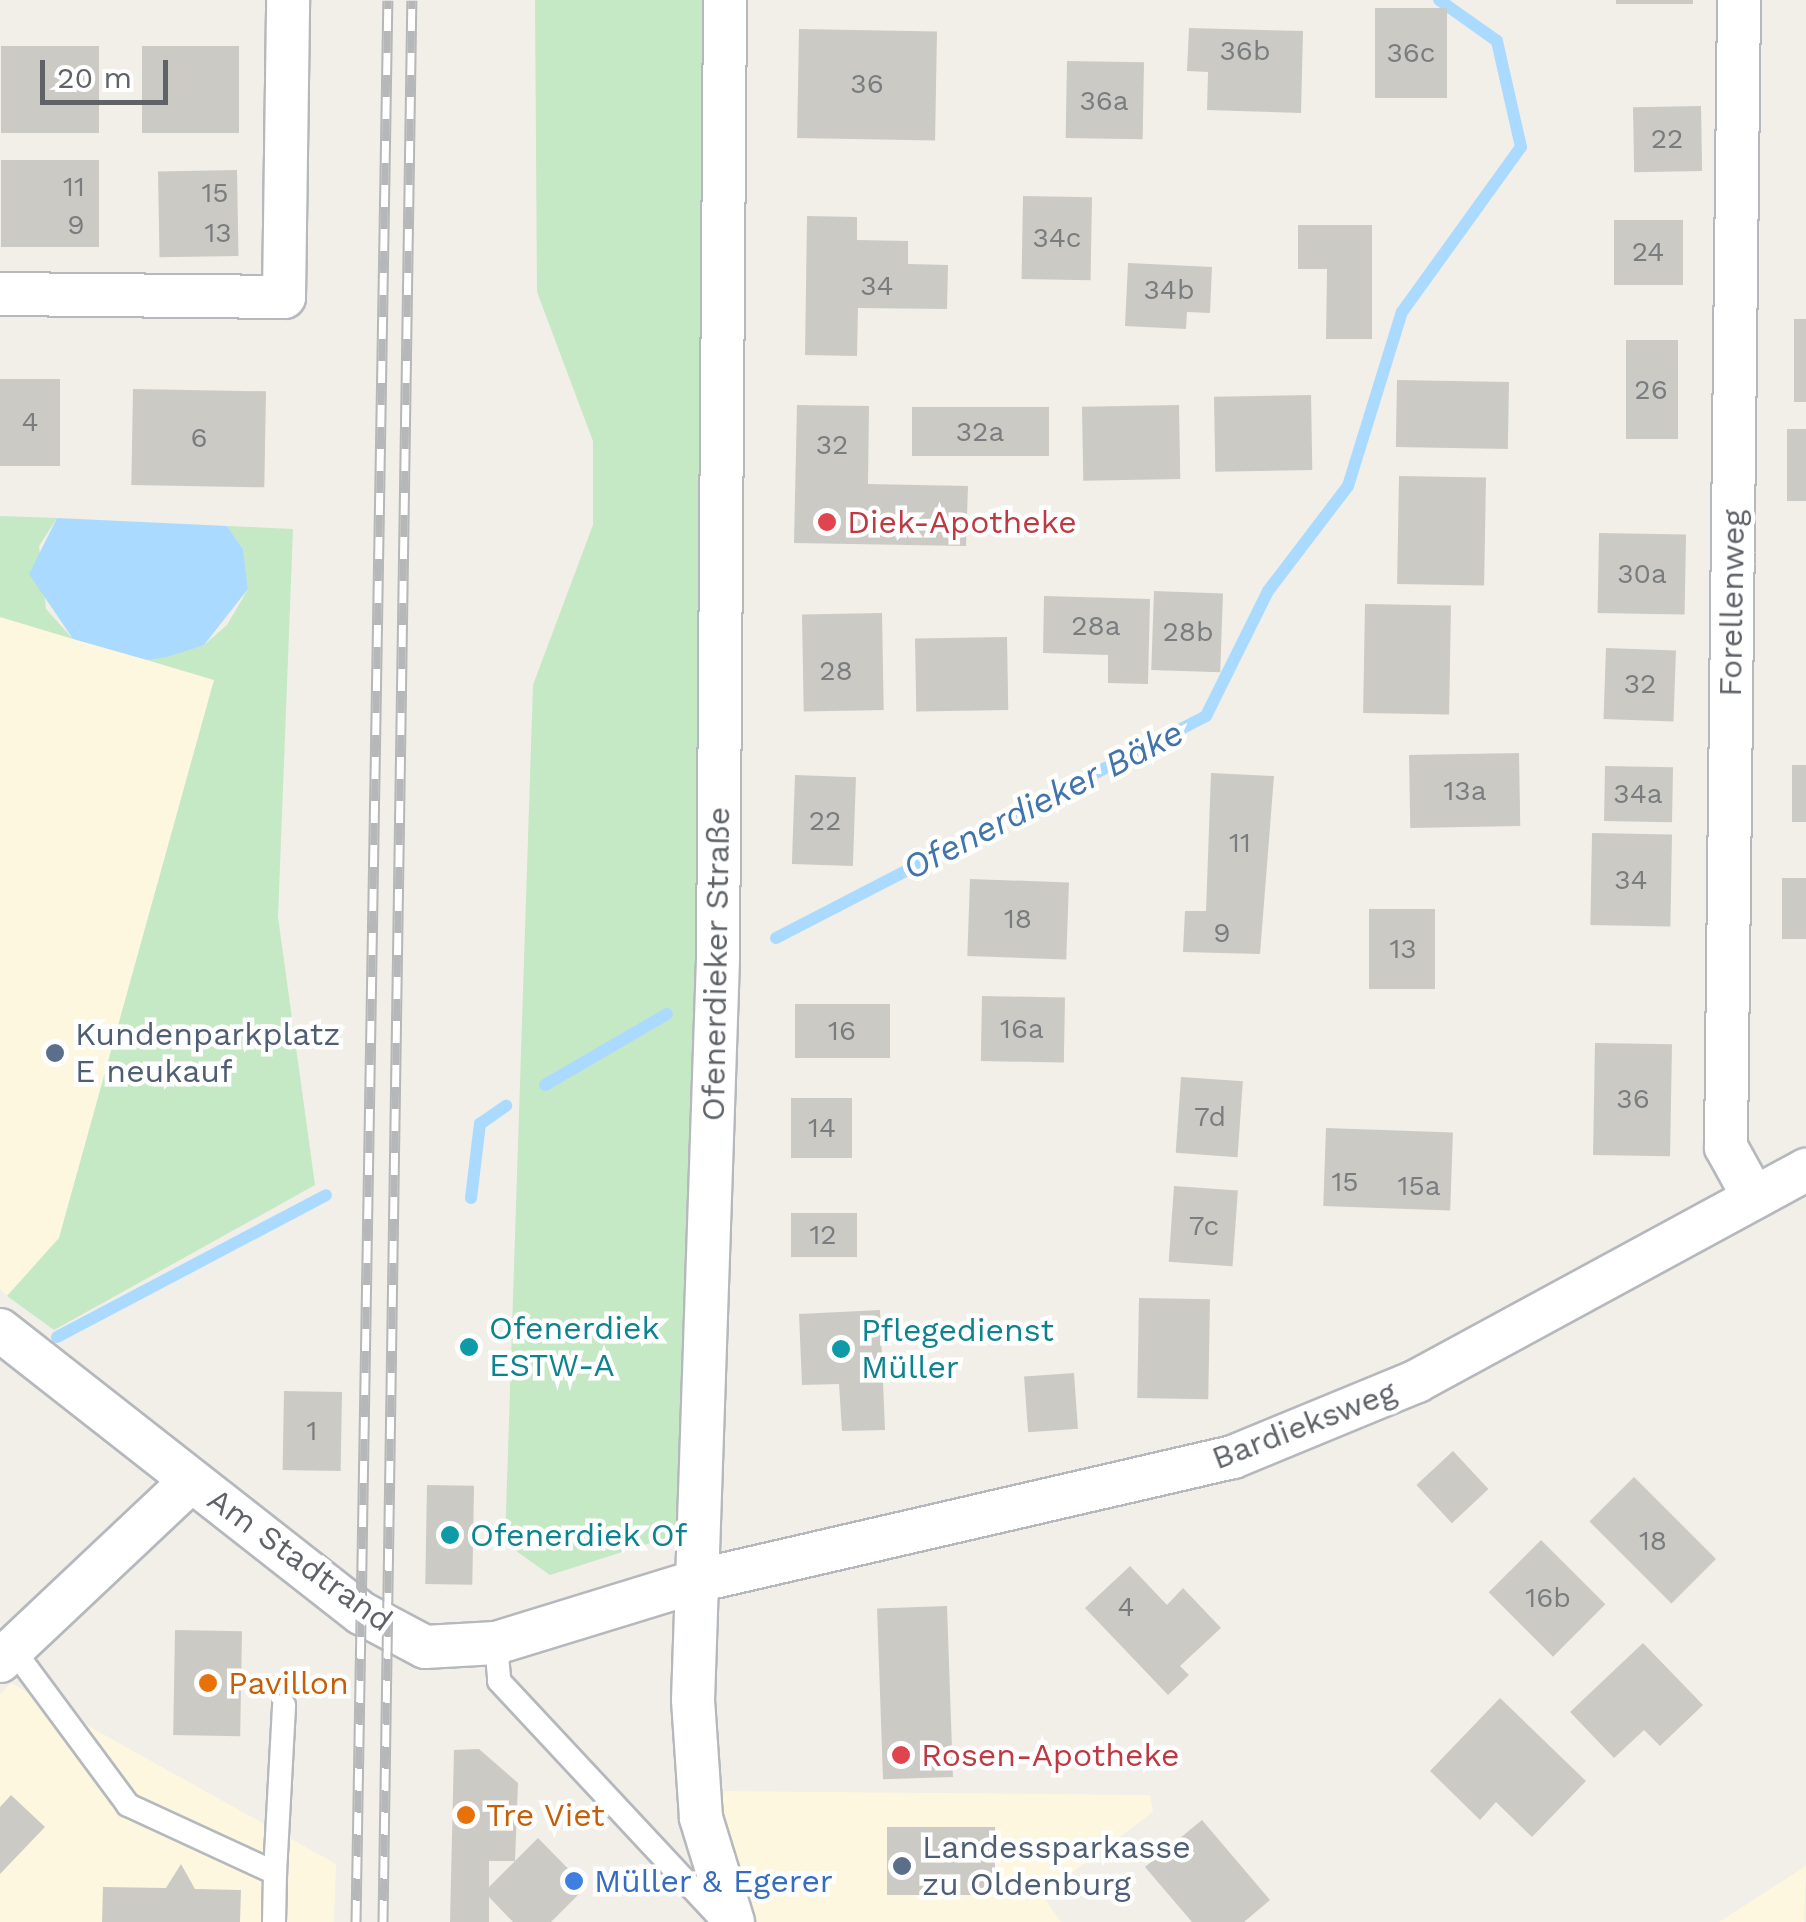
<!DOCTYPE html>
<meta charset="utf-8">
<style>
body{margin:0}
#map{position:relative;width:1806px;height:1922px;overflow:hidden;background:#f1efe8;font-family:"Work Sans",sans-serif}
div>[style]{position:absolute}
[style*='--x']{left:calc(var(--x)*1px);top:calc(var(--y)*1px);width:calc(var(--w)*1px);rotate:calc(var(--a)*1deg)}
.commercial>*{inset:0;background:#fef7e0}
.green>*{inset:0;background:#c5e8c5}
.water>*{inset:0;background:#aadaff}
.stream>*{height:12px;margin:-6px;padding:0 6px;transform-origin:6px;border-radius:6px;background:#aadaff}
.building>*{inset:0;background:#cccac5;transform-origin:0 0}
.roads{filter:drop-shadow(2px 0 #b5b8bc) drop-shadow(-2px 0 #b5b8bc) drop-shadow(0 2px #b5b8bc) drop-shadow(0 -2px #b5b8bc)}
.service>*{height:22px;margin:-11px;padding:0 11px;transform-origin:11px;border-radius:11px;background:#fff}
.minor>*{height:42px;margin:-21px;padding:0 21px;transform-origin:21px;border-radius:21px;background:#fff}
.rail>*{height:11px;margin-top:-5.5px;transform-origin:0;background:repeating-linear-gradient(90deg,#fff 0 22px,#b6b7b8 0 44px);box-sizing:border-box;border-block:2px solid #b6b7b8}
.dots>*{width:28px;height:28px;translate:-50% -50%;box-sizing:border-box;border:5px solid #fff;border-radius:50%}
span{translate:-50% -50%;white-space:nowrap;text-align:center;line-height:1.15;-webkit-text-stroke:9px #fff;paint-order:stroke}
.number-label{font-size:28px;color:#7a7d7f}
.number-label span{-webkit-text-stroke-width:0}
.health-label{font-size:32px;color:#be3a42}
.left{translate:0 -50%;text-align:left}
.street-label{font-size:32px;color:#5f6368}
.service-label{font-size:32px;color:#4e5e75}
.culture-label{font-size:32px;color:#0d838f}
.food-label{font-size:32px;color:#c56008}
.shop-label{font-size:32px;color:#366cbe}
.water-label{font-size:35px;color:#4174aa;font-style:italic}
.scale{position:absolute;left:40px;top:60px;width:128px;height:45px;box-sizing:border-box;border:5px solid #5f6368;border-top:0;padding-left:12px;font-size:30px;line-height:35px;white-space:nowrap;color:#5f6368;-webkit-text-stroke:8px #fff;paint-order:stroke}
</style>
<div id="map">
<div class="commercial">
<i style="clip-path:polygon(0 616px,214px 680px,59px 1238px,7px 1296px,0 1289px)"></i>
<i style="clip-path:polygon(11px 1683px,336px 1864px,334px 1922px,0 1922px,0 1695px)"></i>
<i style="clip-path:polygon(711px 1791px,1150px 1795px,1153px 1812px,1042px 1895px,1061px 1922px,741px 1922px)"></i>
<i style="clip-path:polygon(1806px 1866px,1804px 1922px,1719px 1922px)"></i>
</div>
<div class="green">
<i style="clip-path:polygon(535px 0,719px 0,704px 1526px,550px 1575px,505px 1543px,533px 685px,593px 525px,593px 441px,537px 292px)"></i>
<i style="clip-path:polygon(0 516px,57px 518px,39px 546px,46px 609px,73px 639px,0 617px)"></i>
<i style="clip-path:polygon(227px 526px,293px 529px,278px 917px,315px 1185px,54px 1330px,7px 1296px,59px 1238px,214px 680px,147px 660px,204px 645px,227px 625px,248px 589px,243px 549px)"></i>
</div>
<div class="water">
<i style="clip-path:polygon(57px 518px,227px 526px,243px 549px,248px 589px,204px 645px,167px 657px,147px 660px,73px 639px,29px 574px)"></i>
</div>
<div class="stream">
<i style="--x:776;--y:938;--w:484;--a:-27.3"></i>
<i style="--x:1206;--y:716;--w:140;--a:-63.6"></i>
<i style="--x:1268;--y:591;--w:132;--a:-52.7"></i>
<i style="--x:1348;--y:486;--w:182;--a:-72.8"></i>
<i style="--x:1402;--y:312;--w:203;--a:-54.2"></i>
<i style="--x:1521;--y:147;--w:109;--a:-102.8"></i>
<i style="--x:1497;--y:41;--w:71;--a:-144.7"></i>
<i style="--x:545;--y:1085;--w:141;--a:-30.2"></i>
<i style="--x:471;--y:1198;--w:75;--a:-83.1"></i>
<i style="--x:480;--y:1124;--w:32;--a:-35"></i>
<i style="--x:57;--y:1337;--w:304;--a:-27.8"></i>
</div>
<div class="building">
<i style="left:1616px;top:0;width:77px;height:4px"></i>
<i style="left:1375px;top:8px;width:72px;height:90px"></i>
<i style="clip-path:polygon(1189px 28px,1303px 31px,1301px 113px,1207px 110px,1208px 72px,1187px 71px)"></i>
<i style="left:799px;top:29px;width:138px;height:109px;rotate:1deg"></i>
<i style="left:1px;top:46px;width:98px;height:87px"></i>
<i style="left:142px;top:46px;width:97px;height:87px"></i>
<i style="left:1067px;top:61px;width:77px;height:77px;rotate:1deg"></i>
<i style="left:1701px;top:106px;width:65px;height:68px;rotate:89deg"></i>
<i style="left:1px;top:160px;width:98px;height:87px"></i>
<i style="left:237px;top:170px;width:86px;height:79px;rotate:89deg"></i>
<i style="left:1023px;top:196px;width:69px;height:83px;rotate:1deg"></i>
<i style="clip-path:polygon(807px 216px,857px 217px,857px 240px,908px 241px,908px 264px,948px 265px,947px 309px,858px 308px,857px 356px,805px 355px)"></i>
<i style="left:1614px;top:220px;width:69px;height:65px"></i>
<i style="clip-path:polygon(1298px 225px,1372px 225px,1372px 339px,1326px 339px,1327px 269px,1298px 269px)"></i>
<i style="clip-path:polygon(1128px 263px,1212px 267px,1210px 313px,1187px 312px,1186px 329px,1125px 326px)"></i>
<i style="left:1794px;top:319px;width:12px;height:83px"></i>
<i style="left:1626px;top:340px;width:52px;height:99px"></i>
<i style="left:0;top:379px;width:60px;height:87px"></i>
<i style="left:1397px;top:380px;width:112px;height:67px;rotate:1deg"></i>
<i style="left:133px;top:389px;width:133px;height:96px;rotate:1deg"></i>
<i style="left:1311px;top:395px;width:75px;height:97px;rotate:89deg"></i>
<i style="clip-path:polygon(797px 405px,869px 406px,868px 484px,968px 486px,966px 546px,794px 543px)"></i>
<i style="left:1179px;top:405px;width:74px;height:97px;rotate:89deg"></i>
<i style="left:912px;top:407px;width:137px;height:49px"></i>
<i style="left:1787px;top:429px;width:19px;height:72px"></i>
<i style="left:1399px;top:476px;width:87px;height:108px;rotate:1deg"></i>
<i style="left:1599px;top:533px;width:87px;height:80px;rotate:1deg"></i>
<i style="left:1154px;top:591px;width:69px;height:79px;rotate:2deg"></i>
<i style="clip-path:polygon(1044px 596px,1150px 599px,1148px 684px,1108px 683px,1108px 655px,1043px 653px)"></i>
<i style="left:1365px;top:604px;width:86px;height:109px;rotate:1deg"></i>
<i style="left:882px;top:613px;width:97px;height:80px;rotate:89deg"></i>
<i style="left:1007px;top:637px;width:73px;height:92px;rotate:89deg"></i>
<i style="left:1606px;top:648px;width:70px;height:71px;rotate:2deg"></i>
<i style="left:1519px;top:753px;width:73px;height:110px;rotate:89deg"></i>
<i style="left:1792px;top:765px;width:14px;height:57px"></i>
<i style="left:1605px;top:766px;width:68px;height:55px;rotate:1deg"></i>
<i style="clip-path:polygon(1211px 773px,1274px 776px,1260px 954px,1183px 952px,1185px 911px,1206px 911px)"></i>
<i style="left:795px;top:775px;width:61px;height:89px;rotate:2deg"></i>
<i style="left:1592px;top:833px;width:80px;height:92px;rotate:1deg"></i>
<i style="left:1806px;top:878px;width:61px;height:24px;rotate:90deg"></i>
<i style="left:970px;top:879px;width:99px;height:77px;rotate:2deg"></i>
<i style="left:1369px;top:909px;width:66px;height:80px"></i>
<i style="left:982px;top:996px;width:83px;height:65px;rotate:1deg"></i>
<i style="left:795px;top:1004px;width:95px;height:54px"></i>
<i style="left:1595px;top:1043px;width:77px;height:112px;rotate:1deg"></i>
<i style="left:1181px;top:1077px;width:62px;height:76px;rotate:4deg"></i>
<i style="left:791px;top:1098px;width:61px;height:60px"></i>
<i style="left:1326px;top:1128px;width:127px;height:78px;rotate:2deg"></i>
<i style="left:1174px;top:1186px;width:64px;height:76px;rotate:4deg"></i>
<i style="left:791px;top:1213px;width:66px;height:44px"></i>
<i style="left:1139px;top:1298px;width:71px;height:100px;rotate:1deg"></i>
<i style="clip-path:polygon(880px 1310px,885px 1430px,842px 1431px,839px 1384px,802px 1385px,799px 1314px)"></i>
<i style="left:459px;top:1337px;width:20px;height:20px"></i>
<i style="left:1074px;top:1373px;width:56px;height:50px;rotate:86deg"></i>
<i style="left:284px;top:1391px;width:58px;height:79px;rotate:1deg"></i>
<i style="left:1453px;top:1451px;width:52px;height:50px;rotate:47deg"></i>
<i style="left:1634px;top:1477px;width:116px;height:63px;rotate:45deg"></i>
<i style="left:427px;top:1485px;width:47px;height:99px;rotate:1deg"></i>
<i style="left:1541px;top:1540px;width:91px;height:74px;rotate:45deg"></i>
<i style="clip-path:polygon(1130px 1566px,1167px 1605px,1183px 1588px,1221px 1628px,1180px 1666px,1189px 1675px,1168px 1695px,1085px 1608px)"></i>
<i style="left:947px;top:1606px;width:171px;height:70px;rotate:88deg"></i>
<i style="left:175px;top:1630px;width:67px;height:105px;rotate:1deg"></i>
<i style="clip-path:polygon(1643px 1643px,1703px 1705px,1660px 1746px,1644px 1730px,1614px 1758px,1570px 1712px)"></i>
<i style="clip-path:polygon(1500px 1698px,1586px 1781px,1532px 1837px,1496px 1802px,1480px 1820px,1430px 1771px)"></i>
<i style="clip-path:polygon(evenodd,479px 1749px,518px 1783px,515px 1861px,538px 1838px,586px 1887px,551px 1922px,513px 1922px,489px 1897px,489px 1922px,450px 1922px,454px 1750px,479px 1749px,489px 1861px,515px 1861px,489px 1887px,489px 1861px)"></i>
<i style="clip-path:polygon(11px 1795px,45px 1827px,0 1874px,0 1807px)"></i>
<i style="clip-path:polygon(1202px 1820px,1270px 1900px,1244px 1922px,1192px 1922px,1145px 1867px)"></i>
<i style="left:995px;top:1827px;width:68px;height:108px;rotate:90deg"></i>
<i style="clip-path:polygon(181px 1864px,195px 1889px,241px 1890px,240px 1922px,102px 1922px,103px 1887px,166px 1888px)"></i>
</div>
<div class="roads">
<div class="service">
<i style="--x:496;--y:1643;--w:38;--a:85"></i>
<i style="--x:499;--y:1681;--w:330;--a:47"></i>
<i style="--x:12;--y:1648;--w:195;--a:53.5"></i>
<i style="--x:128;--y:1805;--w:162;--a:24.8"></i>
<i style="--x:275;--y:1873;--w:168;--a:-86.9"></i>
<i style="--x:274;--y:1922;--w:49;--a:-88.8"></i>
</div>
<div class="minor">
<i style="--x:725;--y:0;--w:959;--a:90.42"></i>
<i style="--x:718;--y:959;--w:741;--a:91.93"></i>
<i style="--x:693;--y:1700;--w:118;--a:86.1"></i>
<i style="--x:701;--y:1818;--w:109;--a:72.9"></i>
<i style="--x:1739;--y:0;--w:1147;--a:90.65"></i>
<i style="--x:1726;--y:1147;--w:58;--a:61.2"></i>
<i style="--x:0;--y:294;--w:284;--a:0.6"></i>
<i style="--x:284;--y:297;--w:297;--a:-89.2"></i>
<i style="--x:0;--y:1330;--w:459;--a:38.1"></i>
<i style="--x:361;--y:1613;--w:72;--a:28"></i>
<i style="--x:425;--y:1647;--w:71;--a:-3.2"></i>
<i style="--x:496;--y:1643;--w:214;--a:-17.1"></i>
<i style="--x:701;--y:1580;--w:546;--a:-13.02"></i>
<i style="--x:1233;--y:1457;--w:199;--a:-22.4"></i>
<i style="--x:1417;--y:1381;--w:443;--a:-28.5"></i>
<i style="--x:0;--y:1661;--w:262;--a:-43.3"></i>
</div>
</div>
<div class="rail">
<i style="--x:356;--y:1922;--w:1922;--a:-89.05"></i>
<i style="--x:383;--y:1922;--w:1922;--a:-89.14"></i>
</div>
<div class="dots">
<i style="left:827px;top:522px;background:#e0444e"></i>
<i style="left:55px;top:1053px;background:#5c6f8a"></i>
<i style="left:469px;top:1347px;background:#0f9aa8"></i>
<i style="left:841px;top:1349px;background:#0f9aa8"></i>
<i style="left:450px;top:1535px;background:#0f9aa8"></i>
<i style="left:208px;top:1683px;background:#e8710a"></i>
<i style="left:901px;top:1755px;background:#e0444e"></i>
<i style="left:466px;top:1815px;background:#e8710a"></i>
<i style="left:902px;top:1866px;background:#5c6f8a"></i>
<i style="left:574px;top:1881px;background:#3f7fe0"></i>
</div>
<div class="number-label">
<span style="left:1245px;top:51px">36b</span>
<span style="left:1411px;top:53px">36c</span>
<span style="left:867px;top:84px">36</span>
<span style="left:1104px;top:101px">36a</span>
<span style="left:1667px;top:139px">22</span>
<span style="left:74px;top:187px">11</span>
<span style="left:215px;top:193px">15</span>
<span style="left:76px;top:225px">9</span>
<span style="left:218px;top:233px">13</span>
<span style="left:1057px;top:238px">34c</span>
<span style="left:1648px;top:252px">24</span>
<span style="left:877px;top:286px">34</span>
<span style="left:1169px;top:290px">34b</span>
<span style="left:1651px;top:390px">26</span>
<span style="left:30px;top:422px">4</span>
<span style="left:980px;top:432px">32a</span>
<span style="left:199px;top:438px">6</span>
<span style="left:832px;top:445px">32</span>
<span style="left:1642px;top:574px">30a</span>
<span style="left:1096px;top:626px">28a</span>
<span style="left:1188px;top:632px">28b</span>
<span style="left:836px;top:671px">28</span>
<span style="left:1640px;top:684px">32</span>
<span style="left:1465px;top:791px">13a</span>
<span style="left:1638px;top:794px">34a</span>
<span style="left:825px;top:821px">22</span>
<span style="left:1240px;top:843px">11</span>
<span style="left:1631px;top:880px">34</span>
<span style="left:1018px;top:919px">18</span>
<span style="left:1222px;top:933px">9</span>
<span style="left:1403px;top:949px">13</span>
<span style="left:1022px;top:1029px">16a</span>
<span style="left:842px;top:1031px">16</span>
<span style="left:1633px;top:1099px">36</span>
<span style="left:1210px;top:1117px">7d</span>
<span style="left:822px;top:1128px">14</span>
<span style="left:1345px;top:1182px">15</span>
<span style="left:1419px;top:1186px">15a</span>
<span style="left:1204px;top:1226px">7c</span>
<span style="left:823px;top:1235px">12</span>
<span style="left:312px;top:1431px">1</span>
<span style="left:1653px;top:1541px">18</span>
<span style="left:1548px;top:1598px">16b</span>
<span style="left:1126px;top:1607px">4</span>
</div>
<div class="health-label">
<span class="left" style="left:847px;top:522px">Diek-Apotheke</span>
<span class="left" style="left:921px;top:1755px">Rosen-Apotheke</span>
</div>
<div class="street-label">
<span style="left:1732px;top:603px;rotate:-89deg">Forellenweg</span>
<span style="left:716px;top:964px;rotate:-89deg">Ofenerdieker Straße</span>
<span style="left:1304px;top:1425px;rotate:-21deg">Bardieksweg</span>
<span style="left:300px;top:1560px;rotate:36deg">Am Stadtrand</span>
</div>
<div class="service-label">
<span class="left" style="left:75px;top:1053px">Kundenparkplatz<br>E neukauf</span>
<span class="left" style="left:922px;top:1866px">Landessparkasse<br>zu Oldenburg</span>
</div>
<div class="culture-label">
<span class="left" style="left:489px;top:1347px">Ofenerdiek<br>ESTW-A</span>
<span class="left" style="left:861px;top:1349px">Pflegedienst<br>Müller</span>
<span class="left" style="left:470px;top:1535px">Ofenerdiek Of</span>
</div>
<div class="food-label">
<span class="left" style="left:228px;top:1683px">Pavillon</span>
<span class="left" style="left:486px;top:1815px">Tre Viet</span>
</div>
<div class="shop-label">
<span class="left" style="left:594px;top:1881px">Müller &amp; Egerer</span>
</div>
<div class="water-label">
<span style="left:1043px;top:800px;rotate:-27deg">Ofenerdieker Bäke</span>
</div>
<div class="scale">20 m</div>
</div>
